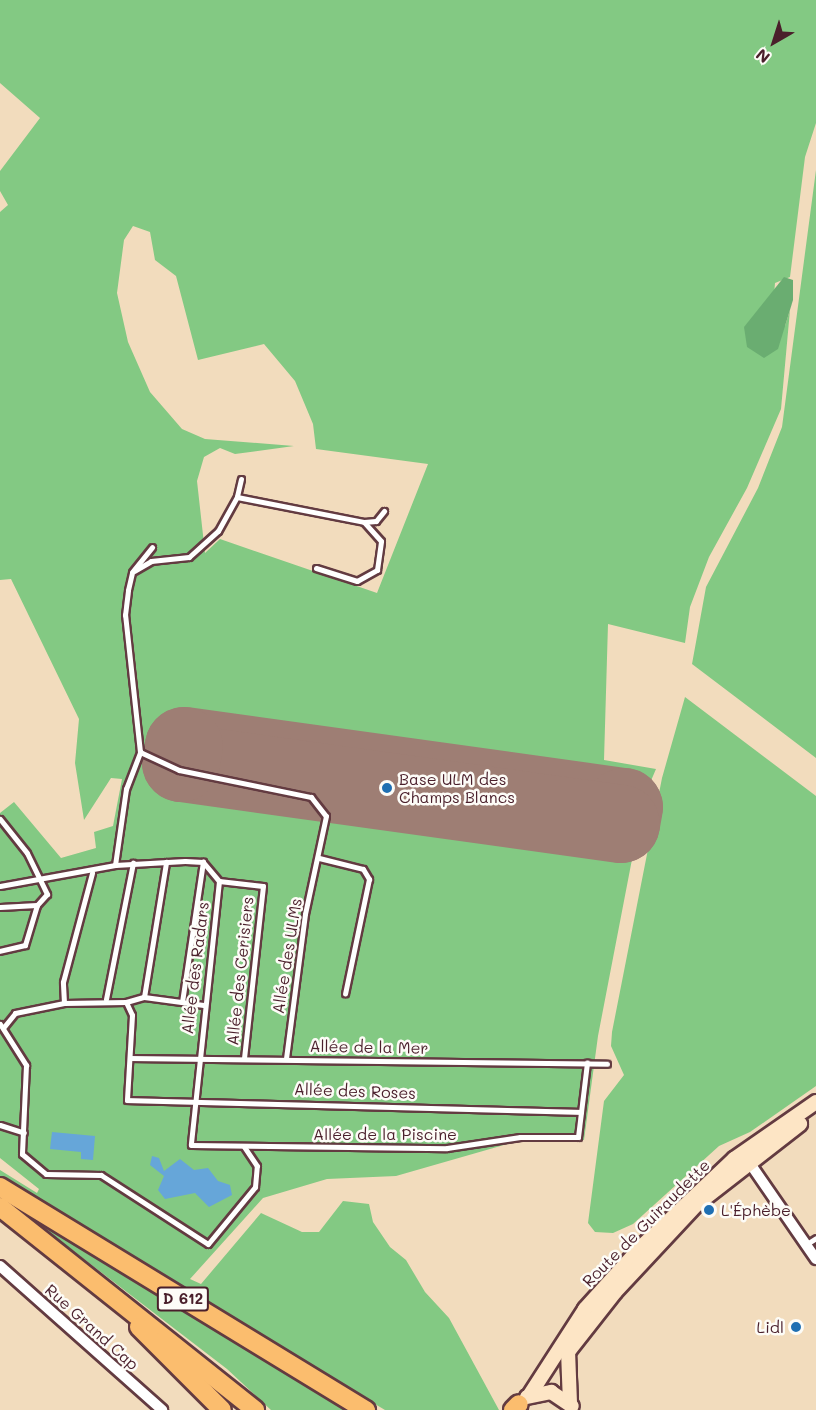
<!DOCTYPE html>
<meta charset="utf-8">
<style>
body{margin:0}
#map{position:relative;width:816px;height:1410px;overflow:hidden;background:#f2dcbd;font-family:Mali,sans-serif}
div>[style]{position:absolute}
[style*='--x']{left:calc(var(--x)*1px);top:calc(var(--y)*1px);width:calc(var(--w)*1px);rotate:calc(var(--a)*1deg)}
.green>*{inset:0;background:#83c983}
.forest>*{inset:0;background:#6aad71}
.water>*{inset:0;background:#66a6d9}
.runway>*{height:78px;margin:-39px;padding:0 39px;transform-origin:39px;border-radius:39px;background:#9e7e74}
.roads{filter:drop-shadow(2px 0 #633b41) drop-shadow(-2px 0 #633b41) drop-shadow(0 2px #633b41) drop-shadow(0 -2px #633b41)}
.lane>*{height:5px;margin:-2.5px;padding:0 2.5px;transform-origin:2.5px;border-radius:2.5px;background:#fff}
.street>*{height:10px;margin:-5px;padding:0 5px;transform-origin:5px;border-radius:5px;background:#fff}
.secondary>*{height:14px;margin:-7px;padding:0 7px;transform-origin:7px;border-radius:7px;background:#fde5c5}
.highway>*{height:18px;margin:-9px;padding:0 9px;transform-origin:9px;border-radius:9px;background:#fbbd6e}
.dots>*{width:16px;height:16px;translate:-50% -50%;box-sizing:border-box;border:3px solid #fdfcf7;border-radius:50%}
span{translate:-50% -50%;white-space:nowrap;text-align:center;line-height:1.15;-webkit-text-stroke:5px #fdfcf7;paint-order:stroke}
.shield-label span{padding:2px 4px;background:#fdfcf7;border:2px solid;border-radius:4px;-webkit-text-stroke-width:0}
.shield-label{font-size:15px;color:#4a1f2b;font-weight:700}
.poi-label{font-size:16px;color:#4a1f2b}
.left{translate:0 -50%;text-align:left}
.right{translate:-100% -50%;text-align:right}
.street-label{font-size:16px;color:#4a1f2b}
.north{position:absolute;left:744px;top:12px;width:60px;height:60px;-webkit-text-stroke:4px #fdfcf7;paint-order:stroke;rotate:219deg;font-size:16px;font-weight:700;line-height:24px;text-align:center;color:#4a1f2b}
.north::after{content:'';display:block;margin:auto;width:21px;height:27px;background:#4a1f2b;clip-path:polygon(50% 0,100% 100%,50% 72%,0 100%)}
</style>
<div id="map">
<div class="green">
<i style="clip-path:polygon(evenodd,0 0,816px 0,816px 123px,805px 157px,790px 277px,775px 283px,774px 295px,744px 328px,785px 326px,790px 310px,781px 409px,747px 488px,709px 557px,690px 607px,685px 643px,608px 624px,604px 760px,656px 769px,644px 797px,598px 1036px,584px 1140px,525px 1139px,396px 1176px,327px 1179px,263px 1198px,190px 1279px,201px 1284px,261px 1213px,302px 1232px,319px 1232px,343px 1201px,369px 1204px,373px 1222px,390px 1247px,406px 1260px,425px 1292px,449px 1318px,499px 1410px,385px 1410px,0 1180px,0 1170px,37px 1193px,39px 1189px,0 1158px,0 813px,14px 802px,61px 858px,96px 848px,94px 832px,113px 826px,122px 779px,111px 778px,84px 820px,75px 763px,79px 719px,11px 579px,0 580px,0 212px,8px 205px,0 191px,0 171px,40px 118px,0 83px,0 0,133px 226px,150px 232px,155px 260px,176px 276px,198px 360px,264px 344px,295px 381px,313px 424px,316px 449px,428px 464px,377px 593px,220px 539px,205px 553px,197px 481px,204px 457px,220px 448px,235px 454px,294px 446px,205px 439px,182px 429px,150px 392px,128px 342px,117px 293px,124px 240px,133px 226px)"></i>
<i style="clip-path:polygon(816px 170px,816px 758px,692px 664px,706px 587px,758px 488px,782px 427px)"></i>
<i style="clip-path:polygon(685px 697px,816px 796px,816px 1086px,750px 1132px,719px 1146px,633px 1224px,613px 1233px,595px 1232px,588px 1223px,604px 1101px,624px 1075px,611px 1046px,612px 1032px,662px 778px)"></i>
<i style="clip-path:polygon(30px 1210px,360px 1410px,271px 1410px,227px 1369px,24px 1213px)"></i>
</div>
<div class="forest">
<i style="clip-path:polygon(784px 277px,793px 280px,793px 300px,778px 349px,764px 358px,747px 347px,744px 327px)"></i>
</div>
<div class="water">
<i style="clip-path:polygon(52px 1132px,95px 1136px,93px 1160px,81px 1159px,81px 1152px,50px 1149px)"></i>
<i style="clip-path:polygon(152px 1156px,159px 1158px,164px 1171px,180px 1159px,194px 1170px,208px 1168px,218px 1181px,230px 1185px,232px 1195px,209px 1207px,195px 1193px,165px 1199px,158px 1190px,164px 1176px,150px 1165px)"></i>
</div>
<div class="runway">
<i style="--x:184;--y:746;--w:444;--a:7.9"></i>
<i style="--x:624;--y:807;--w:17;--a:100"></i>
<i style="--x:621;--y:824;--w:444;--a:-172.1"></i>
<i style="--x:181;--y:763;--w:17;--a:-80"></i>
</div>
<div class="roads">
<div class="lane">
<i style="--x:241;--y:479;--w:18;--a:103"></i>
<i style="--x:237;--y:497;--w:129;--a:11.1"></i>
<i style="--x:316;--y:568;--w:43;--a:17.6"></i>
<i style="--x:357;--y:581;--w:23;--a:-29"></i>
<i style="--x:377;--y:570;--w:29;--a:-82"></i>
<i style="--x:381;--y:541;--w:25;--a:-132"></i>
<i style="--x:364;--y:522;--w:12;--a:-5"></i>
<i style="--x:376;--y:521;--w:13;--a:-51"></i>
<i style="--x:134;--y:571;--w:20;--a:-30"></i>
<i style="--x:151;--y:561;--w:38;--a:-6"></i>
<i style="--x:189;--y:557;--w:39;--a:-42"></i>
<i style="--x:218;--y:531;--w:39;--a:-61"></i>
<i style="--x:140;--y:752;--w:43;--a:24.8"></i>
<i style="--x:179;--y:770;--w:135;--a:11.6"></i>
<i style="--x:311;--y:797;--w:24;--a:52"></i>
<i style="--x:326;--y:816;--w:100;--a:102.1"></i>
<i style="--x:305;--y:914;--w:146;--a:97.5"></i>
<i style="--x:0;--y:819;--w:43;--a:51.5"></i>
<i style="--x:27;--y:853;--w:46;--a:64"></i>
<i style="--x:47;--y:894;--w:15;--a:132"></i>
<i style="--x:319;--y:858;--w:45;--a:14"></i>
<i style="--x:363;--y:869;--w:12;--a:59"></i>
<i style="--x:369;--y:879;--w:117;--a:101.8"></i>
<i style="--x:115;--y:865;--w:77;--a:-81.8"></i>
<i style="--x:126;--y:789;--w:40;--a:-69"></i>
<i style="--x:140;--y:752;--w:138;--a:-96.2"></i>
<i style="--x:125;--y:615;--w:25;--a:-83"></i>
<i style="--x:128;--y:590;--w:18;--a:-77"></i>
<i style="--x:132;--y:572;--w:32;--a:-51"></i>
<i style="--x:219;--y:881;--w:265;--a:96.1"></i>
<i style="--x:191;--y:1145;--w:256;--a:0.7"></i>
<i style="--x:447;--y:1148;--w:74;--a:-8.6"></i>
<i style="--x:520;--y:1137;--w:58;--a:0"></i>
<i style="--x:578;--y:1137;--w:75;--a:-83.1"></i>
<i style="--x:0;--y:886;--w:117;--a:-10.3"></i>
<i style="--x:115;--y:865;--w:70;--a:-3.3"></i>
<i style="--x:185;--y:861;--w:18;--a:3"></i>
<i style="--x:203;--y:862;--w:25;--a:50"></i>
<i style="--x:219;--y:881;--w:44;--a:6.5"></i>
<i style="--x:263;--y:886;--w:174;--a:96.3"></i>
<i style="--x:0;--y:907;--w:37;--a:-3"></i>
<i style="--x:37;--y:905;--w:42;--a:106.7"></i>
<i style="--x:25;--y:945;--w:26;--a:167"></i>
<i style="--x:144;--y:997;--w:137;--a:-80.7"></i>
<i style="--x:106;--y:999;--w:139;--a:-78.8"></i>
<i style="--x:126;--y:1002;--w:19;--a:-16"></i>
<i style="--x:144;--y:997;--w:60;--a:7.7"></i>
<i style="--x:182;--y:1002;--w:142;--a:-81.5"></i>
<i style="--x:64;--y:1003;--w:21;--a:-93"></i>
<i style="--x:63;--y:982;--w:113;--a:-75.1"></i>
<i style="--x:0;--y:1024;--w:49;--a:57.6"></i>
<i style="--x:26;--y:1065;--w:89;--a:92.6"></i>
<i style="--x:22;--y:1154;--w:31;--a:40"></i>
<i style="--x:46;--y:1174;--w:55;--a:1"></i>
<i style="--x:101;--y:1175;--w:127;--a:32.8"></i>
<i style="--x:208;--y:1244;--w:74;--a:-50.5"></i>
<i style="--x:255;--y:1187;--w:21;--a:-85"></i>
<i style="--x:257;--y:1166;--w:23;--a:-124"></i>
<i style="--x:3;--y:1028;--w:19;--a:-51"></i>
<i style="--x:15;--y:1013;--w:50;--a:-11.5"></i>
<i style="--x:64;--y:1003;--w:62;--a:-0.9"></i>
<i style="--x:126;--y:1002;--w:14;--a:65"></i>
<i style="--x:132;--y:1015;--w:85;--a:93.4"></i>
<i style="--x:127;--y:1100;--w:454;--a:1.5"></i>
<i style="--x:131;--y:1058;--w:476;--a:0.7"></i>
<i style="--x:0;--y:1125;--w:25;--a:18"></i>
<i style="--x:805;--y:1245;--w:13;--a:-32"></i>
</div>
<div class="street">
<i style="--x:749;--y:1162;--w:118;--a:55.4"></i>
<i style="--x:0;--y:1266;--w:217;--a:41.6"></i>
</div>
<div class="secondary">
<i style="--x:529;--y:1396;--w:103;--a:-57.2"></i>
<i style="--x:585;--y:1309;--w:85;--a:-47.9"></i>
<i style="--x:642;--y:1246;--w:127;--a:-43.4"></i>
<i style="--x:734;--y:1159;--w:100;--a:-34.8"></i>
<i style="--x:527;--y:1397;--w:25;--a:-12"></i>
<i style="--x:551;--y:1392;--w:25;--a:34"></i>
<i style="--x:570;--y:1403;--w:51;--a:-92.2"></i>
<i style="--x:568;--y:1352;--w:76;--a:-51.9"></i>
<i style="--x:615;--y:1292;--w:119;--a:-47"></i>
<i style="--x:696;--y:1205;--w:132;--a:-37.9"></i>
</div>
<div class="highway">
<i style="--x:0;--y:1187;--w:429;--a:31.4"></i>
<i style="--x:0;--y:1207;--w:326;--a:38.5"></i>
<i style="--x:139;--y:1327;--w:117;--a:45"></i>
<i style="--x:513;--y:1410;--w:8;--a:-45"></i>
</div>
</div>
<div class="dots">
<i style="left:387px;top:788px;background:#1f6fb2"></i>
<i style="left:709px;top:1210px;background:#1f6fb2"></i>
<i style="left:796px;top:1327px;background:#1f6fb2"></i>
</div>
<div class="shield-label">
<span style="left:183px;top:1299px">D 612</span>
</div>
<div class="poi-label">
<span class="left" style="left:399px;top:788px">Base ULM des<br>Champs Blancs</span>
<span class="left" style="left:721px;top:1210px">L'Éphèbe</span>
<span class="right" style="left:784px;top:1327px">Lidl</span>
</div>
<div class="street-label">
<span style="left:287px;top:956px;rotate:-81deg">Allée des ULMs</span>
<span style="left:195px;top:968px;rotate:-83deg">Allée des Radars</span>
<span style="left:240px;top:971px;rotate:-84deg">Allée des Cerisiers</span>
<span style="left:369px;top:1047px;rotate:1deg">Allée de la Mer</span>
<span style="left:355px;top:1091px;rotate:2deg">Allée des Roses</span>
<span style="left:385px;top:1134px">Allée de la Piscine</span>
<span style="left:646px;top:1223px;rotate:-45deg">Route de Guiraudette</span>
<span style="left:92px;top:1327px;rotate:42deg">Rue Grand Cap</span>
</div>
<div class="north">N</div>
</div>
